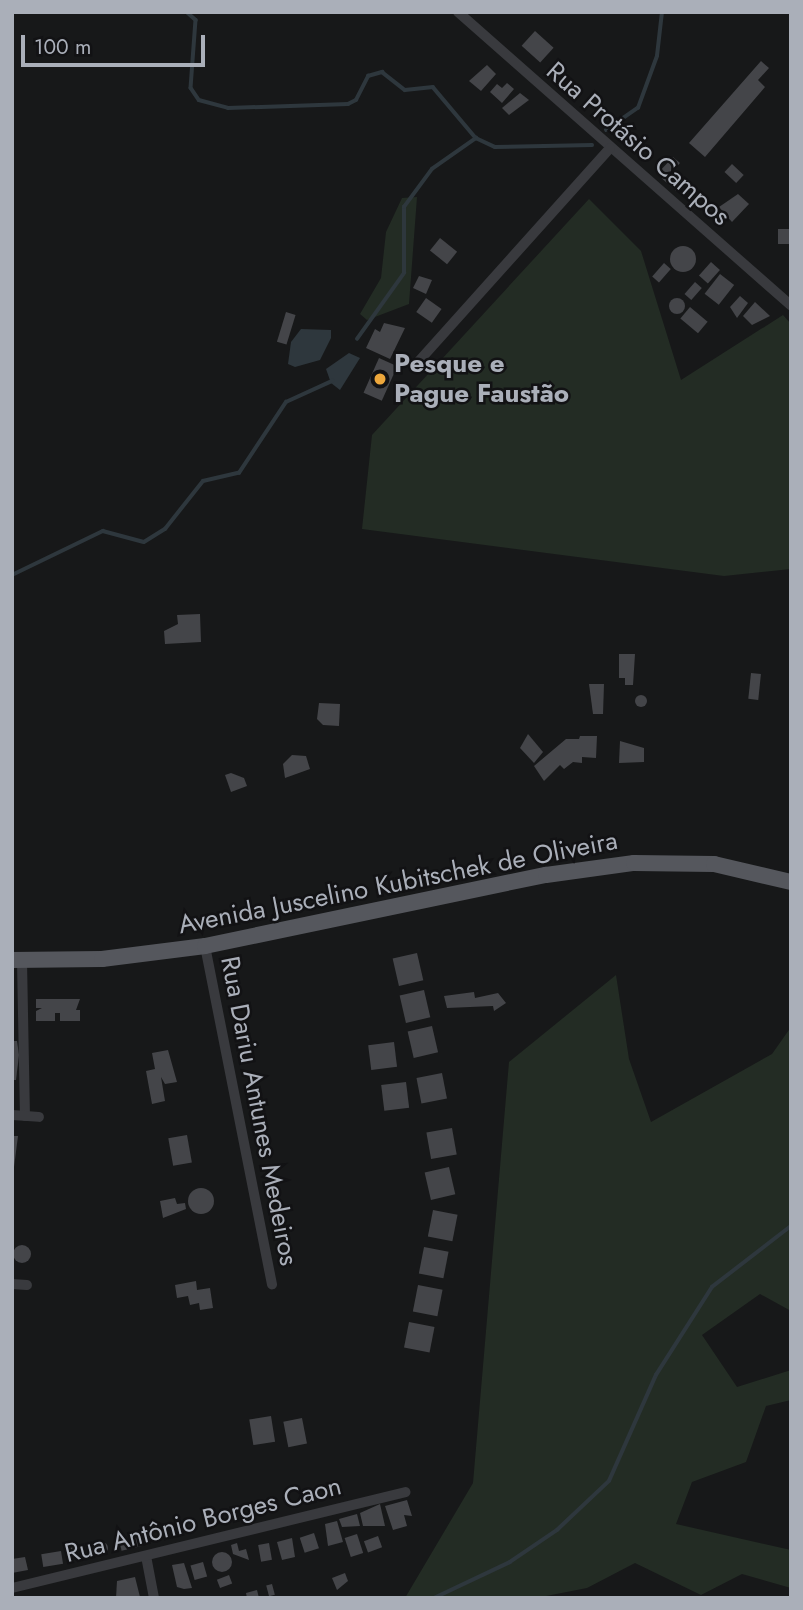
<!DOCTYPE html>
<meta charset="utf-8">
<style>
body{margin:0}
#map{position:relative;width:803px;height:1610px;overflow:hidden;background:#171819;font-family:Jost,sans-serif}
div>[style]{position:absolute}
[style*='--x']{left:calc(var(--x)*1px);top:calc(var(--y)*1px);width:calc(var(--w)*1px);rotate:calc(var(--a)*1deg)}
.green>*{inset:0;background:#232c24}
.water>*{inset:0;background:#2e373d}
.stream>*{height:3.5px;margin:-1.75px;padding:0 1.75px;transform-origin:1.75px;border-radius:1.75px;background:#2e373d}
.building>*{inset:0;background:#444549;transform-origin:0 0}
.round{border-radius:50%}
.street>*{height:10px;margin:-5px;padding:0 5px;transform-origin:5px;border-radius:5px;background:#393a3e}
.primary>*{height:16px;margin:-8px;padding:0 8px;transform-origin:8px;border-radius:8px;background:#55575d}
.dots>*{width:19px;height:19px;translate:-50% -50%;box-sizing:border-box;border:4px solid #121214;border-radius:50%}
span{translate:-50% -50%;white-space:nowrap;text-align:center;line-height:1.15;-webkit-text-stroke:5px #121214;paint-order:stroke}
.street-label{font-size:26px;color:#aaafb9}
.poi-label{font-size:26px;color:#aaafb9;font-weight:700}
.left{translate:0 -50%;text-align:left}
.frame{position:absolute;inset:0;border:14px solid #aaafb9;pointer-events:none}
.scale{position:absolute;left:21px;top:35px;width:184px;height:32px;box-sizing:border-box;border:4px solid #aaafb9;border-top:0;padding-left:9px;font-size:21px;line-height:24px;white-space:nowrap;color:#aaafb9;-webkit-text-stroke:5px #121214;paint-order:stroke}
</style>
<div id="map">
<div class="green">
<i style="clip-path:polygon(417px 197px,409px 304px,367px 320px,360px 314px,381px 278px,386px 232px,402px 198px)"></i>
<i style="clip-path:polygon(589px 199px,641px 251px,681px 380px,783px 315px,791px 324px,791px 569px,724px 576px,362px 529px,372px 435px)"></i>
<i style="clip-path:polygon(616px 975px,629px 1059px,651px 1122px,772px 1054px,791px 1027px,791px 1311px,760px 1294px,702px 1335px,737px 1387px,791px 1370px,791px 1400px,766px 1406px,746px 1462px,692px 1482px,676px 1524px,791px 1550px,791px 1588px,742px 1574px,701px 1595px,635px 1563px,587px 1588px,536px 1598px,405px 1598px,473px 1483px,509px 1062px)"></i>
</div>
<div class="water">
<i style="clip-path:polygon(301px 329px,331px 330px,331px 338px,320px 360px,295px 367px,288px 364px,291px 342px)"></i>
<i style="clip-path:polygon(349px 353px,360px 358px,340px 390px,331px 383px,326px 369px)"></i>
</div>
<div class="stream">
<i style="--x:187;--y:12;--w:12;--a:42"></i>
<i style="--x:196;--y:20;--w:68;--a:94.2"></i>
<i style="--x:191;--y:88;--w:14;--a:56"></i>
<i style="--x:199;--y:100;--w:30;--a:15"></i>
<i style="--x:228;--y:108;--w:120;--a:-1.9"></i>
<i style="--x:348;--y:104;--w:9;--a:-27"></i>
<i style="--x:356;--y:100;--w:27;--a:-63"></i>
<i style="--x:368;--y:76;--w:15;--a:-16"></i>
<i style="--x:382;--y:72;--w:29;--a:38"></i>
<i style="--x:405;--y:90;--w:28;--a:-6"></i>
<i style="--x:433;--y:87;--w:67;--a:49.9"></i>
<i style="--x:606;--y:130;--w:39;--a:-35"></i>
<i style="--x:638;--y:108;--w:55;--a:-69.9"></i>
<i style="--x:657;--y:56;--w:44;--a:-83.5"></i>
<i style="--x:357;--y:339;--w:81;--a:-54.5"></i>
<i style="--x:404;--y:273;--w:66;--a:-90"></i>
<i style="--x:404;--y:207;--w:47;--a:-53.6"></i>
<i style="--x:432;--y:169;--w:54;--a:-35.2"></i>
<i style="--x:476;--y:138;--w:21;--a:25"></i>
<i style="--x:495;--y:147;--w:97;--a:-1.2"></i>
<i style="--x:12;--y:575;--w:101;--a:-25.8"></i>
<i style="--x:103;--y:531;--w:42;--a:15"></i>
<i style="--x:144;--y:542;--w:25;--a:-32"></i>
<i style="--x:165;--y:529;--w:61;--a:-51.6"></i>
<i style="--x:203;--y:481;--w:37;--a:-13"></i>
<i style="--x:239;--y:473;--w:85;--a:-56.5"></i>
<i style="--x:286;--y:402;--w:51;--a:-24.5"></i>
<i style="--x:434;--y:1598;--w:84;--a:-25.3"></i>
<i style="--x:510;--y:1562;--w:57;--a:-34.2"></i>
<i style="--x:557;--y:1530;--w:71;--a:-43.3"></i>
<i style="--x:609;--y:1481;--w:116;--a:-66.1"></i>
<i style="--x:656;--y:1375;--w:104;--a:-57.5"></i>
<i style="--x:712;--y:1287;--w:100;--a:-37.7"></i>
</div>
<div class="building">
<i style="left:535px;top:31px;width:25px;height:20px;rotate:42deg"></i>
<i style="clip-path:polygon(761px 61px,769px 68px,758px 80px,765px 87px,705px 157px,689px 143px)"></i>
<i style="clip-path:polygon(487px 65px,496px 74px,481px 91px,469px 81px)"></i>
<i style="clip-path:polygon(507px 83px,514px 89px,502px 103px,490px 92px,497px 84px,502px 88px)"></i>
<i style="clip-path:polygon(520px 93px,529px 100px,509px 115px,502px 108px)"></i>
<i style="clip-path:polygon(673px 157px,680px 163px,670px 174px,682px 184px,676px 191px,657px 174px)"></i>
<i style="left:732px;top:164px;width:16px;height:11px;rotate:43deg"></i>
<i style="clip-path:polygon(738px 194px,749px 204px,732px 222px,719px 207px)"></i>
<i style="left:778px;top:229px;width:13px;height:15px"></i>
<i style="left:440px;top:238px;width:22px;height:16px;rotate:39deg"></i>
<i class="round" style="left:670px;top:246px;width:26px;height:26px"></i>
<i style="left:711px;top:262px;width:12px;height:18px;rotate:42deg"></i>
<i style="left:664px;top:263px;width:9px;height:18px;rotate:41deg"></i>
<i style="left:720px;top:274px;width:18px;height:25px;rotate:38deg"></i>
<i style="clip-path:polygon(419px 276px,432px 280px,426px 294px,413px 288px)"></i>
<i style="left:695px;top:282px;width:9px;height:16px;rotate:41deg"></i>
<i style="clip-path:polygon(740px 296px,748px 303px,737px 318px,730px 307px)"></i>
<i class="round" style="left:669px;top:298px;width:16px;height:16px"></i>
<i style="left:426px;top:298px;width:19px;height:17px;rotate:35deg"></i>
<i style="clip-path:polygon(755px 302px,770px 316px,752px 325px,743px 316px)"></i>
<i style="left:690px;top:307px;width:23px;height:15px;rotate:40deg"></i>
<i style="left:286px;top:312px;width:10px;height:31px;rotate:17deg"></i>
<i style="clip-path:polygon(384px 323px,405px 328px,390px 359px,366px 348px,375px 329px,380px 332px)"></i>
<i style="left:379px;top:358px;width:20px;height:38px;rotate:24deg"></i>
<i style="clip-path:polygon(200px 614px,201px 642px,165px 644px,164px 631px,178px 624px,177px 615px)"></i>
<i style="clip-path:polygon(619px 654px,635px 654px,633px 685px,625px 685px,625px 678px,619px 678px)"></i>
<i style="left:751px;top:673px;width:10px;height:26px;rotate:6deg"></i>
<i style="clip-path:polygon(589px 684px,604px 684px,603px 714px,593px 714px)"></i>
<i class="round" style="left:635px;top:695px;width:12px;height:12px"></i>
<i style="clip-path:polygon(319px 703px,340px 704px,339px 726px,323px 725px,317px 719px)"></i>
<i style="clip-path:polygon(528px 734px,543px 752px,534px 763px,520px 748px)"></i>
<i style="clip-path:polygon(580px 736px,597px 736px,596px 758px,582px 757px,582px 763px,573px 762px,564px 769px,560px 765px,544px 781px,534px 766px,566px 739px,579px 739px)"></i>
<i style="clip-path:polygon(620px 741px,644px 748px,644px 762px,619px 763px)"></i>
<i style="clip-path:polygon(292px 755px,306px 756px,310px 769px,285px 778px,283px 764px)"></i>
<i style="clip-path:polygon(231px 773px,244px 778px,247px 786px,231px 792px,225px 775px)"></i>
<i style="left:417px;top:953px;width:28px;height:25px;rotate:77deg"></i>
<i style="left:424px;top:990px;width:28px;height:25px;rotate:77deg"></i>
<i style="clip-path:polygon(474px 992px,475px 998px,498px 993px,506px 1003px,494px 1011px,493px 1006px,447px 1008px,444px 996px)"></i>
<i style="clip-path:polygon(36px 999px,80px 999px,76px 1010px,80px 1010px,80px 1021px,60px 1021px,60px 1013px,55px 1013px,55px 1021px,36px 1021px,36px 1011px,42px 1008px,36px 1008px)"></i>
<i style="left:432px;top:1026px;width:27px;height:25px;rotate:77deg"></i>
<i style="clip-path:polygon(12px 1041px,17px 1041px,19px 1055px,16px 1080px,12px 1080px)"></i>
<i style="left:394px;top:1042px;width:25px;height:26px;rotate:83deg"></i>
<i style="clip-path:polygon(168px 1050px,177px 1082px,165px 1084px,161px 1077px,165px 1101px,152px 1104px,146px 1071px,155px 1069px,152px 1053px)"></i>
<i style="left:442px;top:1073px;width:26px;height:26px;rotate:79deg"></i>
<i style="left:406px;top:1082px;width:26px;height:25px;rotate:83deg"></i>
<i style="left:452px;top:1128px;width:27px;height:26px;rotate:80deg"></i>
<i style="left:187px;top:1135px;width:28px;height:19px;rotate:80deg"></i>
<i style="clip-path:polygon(12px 1136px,18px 1136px,14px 1167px,12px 1167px)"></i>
<i style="left:449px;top:1167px;width:28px;height:25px;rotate:77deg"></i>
<i class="round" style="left:188px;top:1188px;width:26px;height:26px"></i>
<i style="clip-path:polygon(175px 1198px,177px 1204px,185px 1203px,186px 1209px,163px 1218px,160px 1201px)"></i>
<i style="left:433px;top:1210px;width:25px;height:27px;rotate:11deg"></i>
<i class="round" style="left:13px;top:1245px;width:18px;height:18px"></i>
<i style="left:424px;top:1247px;width:25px;height:27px;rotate:11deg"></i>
<i style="clip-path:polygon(196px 1281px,197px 1290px,210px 1288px,213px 1308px,200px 1310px,199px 1303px,190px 1305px,188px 1296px,177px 1298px,175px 1285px)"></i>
<i style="left:418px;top:1285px;width:25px;height:27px;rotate:11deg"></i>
<i style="left:409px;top:1322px;width:26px;height:26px;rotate:11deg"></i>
<i style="left:271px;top:1416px;width:26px;height:22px;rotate:81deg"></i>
<i style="left:302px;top:1418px;width:26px;height:19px;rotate:79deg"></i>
<i style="clip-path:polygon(407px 1500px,412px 1516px,404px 1515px,407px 1526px,393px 1530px,385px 1506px)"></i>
<i style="clip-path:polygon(380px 1504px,385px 1526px,363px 1526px,360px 1513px)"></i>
<i style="clip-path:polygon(357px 1514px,360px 1526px,342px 1527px,339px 1519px)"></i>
<i style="clip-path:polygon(337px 1521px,343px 1542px,328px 1546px,325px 1524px)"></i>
<i style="left:314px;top:1533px;width:16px;height:15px;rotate:72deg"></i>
<i style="left:357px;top:1534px;width:20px;height:13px;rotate:72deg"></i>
<i style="left:378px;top:1536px;width:12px;height:15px;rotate:70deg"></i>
<i style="left:141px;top:1537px;width:9px;height:22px;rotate:77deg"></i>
<i style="clip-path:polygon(292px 1538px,295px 1557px,282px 1560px,277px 1542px)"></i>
<i class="round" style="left:96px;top:1542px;width:12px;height:12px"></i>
<i style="clip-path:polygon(237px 1543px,239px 1551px,246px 1549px,249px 1560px,233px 1554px,231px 1545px)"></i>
<i style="left:269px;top:1543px;width:17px;height:11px;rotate:80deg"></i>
<i style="left:75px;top:1547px;width:11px;height:8px;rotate:80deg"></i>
<i style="left:61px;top:1551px;width:13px;height:20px;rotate:81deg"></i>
<i class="round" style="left:212px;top:1552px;width:20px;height:20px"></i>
<i style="clip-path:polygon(25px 1557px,28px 1570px,12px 1573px,12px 1559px)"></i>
<i style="left:203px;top:1562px;width:15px;height:13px;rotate:74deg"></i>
<i style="clip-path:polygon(184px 1563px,192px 1588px,184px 1589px,177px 1587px,172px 1565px)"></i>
<i style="clip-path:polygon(345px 1573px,348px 1581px,337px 1590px,332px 1578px)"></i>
<i style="left:229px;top:1575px;width:9px;height:13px;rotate:69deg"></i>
<i style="clip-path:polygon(135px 1577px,140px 1597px,116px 1598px,117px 1581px)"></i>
<i style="left:272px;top:1584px;width:11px;height:6px;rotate:75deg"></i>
<i style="clip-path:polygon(257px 1590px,259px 1598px,247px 1598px,246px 1593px)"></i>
</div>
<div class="street">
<i style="--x:458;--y:12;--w:444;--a:41.4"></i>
<i style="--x:419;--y:361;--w:286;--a:-48.1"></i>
<i style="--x:205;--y:946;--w:345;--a:78.8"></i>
<i style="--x:22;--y:961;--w:155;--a:88.9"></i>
<i style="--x:12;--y:1115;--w:27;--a:4"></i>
<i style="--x:12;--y:1284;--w:15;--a:4"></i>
<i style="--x:146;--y:1556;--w:43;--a:79.2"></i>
<i style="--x:12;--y:1588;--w:405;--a:-13.7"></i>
</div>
<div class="primary">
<i style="--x:12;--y:960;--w:90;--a:-0.6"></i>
<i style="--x:102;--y:959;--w:104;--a:-7.2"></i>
<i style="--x:205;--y:946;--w:348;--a:-11.8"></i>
<i style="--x:546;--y:875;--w:89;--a:-7.8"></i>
<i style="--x:634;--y:863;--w:80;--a:0.7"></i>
<i style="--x:714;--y:864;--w:79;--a:13.2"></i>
</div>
<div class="dots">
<i style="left:380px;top:379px;background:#eda73c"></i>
</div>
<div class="street-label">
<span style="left:638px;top:144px;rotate:41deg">Rua Protásio Campos</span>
<span style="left:398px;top:883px;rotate:-11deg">Avenida Juscelino Kubitschek de Oliveira</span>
<span style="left:259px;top:1111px;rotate:79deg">Rua Dariu Antunes Medeiros</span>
<span style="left:203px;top:1520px;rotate:-14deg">Rua Antônio Borges Caon</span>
</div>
<div class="poi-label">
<span class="left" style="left:394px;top:379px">Pesque e<br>Pague Faustão</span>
</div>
<div class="frame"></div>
<div class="scale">100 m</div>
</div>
